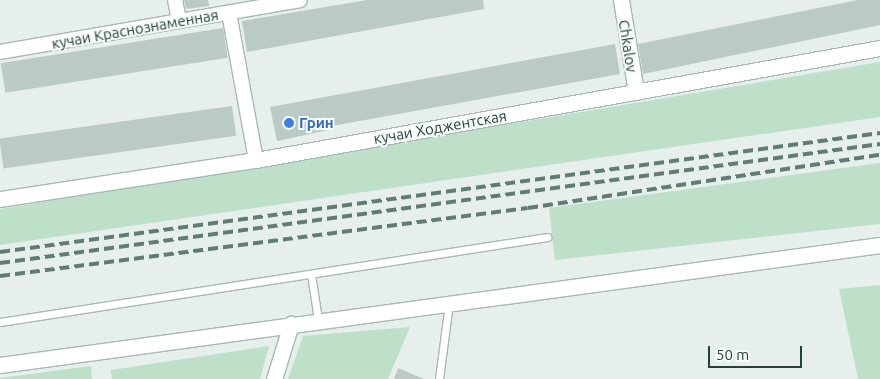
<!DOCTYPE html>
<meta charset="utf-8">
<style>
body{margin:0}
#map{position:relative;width:880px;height:379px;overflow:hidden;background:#e6efeb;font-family:Ubuntu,sans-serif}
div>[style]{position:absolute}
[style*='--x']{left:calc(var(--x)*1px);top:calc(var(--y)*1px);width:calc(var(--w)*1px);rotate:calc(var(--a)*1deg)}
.green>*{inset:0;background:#bfe0c8}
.building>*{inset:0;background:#bbcac4;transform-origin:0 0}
.roads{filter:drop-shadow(1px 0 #a8b8b2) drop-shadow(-1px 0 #a8b8b2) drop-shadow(0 1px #a8b8b2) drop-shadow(0 -1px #a8b8b2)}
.lane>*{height:7px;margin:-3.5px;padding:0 3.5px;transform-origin:3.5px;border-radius:3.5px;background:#fff}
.street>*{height:14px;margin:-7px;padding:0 7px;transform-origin:7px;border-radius:7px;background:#fff}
.secondary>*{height:15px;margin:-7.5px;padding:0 7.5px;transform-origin:7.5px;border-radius:7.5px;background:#fff}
.rail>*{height:4px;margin-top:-2px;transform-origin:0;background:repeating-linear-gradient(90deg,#5f7d75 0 10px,transparent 0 15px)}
.dots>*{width:14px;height:14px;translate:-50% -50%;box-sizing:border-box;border:2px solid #f7fbf9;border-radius:50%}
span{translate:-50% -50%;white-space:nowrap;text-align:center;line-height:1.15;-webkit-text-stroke:4px #f7fbf9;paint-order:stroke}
.street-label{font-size:15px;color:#24423a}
.shop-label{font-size:15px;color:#366cbe;font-weight:700}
.left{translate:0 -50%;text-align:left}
.scale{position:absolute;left:708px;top:346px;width:94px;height:22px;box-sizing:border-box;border:2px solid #24423a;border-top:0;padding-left:6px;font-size:15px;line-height:18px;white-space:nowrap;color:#24423a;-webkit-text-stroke:4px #f7fbf9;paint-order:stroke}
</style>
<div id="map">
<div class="green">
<i style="clip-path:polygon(880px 62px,880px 117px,0 245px,0 209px)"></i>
<i style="clip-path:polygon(880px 163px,880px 224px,555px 260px,549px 208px)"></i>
<i style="clip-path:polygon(880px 285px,880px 379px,858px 379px,839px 289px)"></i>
<i style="clip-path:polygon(410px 327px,388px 379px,288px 379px,303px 336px)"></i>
<i style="clip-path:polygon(269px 346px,260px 379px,112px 379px,111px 370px)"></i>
<i style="clip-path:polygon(91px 366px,92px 379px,0 379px,0 378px)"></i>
</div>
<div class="building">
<i style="clip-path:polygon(184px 0,208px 0,209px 6px,186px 9px)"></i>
<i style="clip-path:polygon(367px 0,483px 0,484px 9px,247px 52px,242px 21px)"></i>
<i style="clip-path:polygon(858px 0,880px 0,880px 25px,643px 74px,638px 44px)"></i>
<i style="left:223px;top:28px;width:30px;height:225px;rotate:81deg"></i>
<i style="clip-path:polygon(615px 44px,620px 74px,332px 126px,333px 129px,277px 141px,270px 107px)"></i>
<i style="left:232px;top:106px;width:30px;height:235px;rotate:82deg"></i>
<i style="clip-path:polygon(398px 368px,424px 379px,394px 379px)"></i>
</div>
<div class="roads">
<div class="lane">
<i style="--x:311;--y:274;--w:46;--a:81.2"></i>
<i style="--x:0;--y:322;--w:554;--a:-8.83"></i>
<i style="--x:439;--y:379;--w:77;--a:-82.5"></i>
</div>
<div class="street">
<i style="--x:175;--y:0;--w:21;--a:79"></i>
<i style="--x:229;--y:13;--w:149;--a:79.6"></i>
<i style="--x:0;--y:52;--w:304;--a:-9.8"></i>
</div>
<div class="secondary">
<i style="--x:621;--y:0;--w:93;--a:80.7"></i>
<i style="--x:0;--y:199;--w:259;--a:-8.7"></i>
<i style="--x:256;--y:160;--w:634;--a:-10.18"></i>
<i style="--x:0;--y:365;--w:888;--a:-7.77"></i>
<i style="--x:274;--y:379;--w:58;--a:-72.8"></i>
</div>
</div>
<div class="rail">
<i style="--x:0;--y:252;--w:888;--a:-7.7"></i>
<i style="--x:0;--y:263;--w:888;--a:-7.7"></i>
<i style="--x:0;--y:276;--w:532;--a:-7.34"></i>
<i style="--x:528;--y:208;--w:356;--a:-8.6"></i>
</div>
<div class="dots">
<i style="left:289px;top:123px;background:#3f7fe0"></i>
</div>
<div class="street-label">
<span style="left:135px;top:29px;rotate:-10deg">кучаи Краснознаменная</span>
<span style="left:628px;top:46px;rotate:81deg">Chkalov</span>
<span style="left:440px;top:127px;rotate:-10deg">кучаи Ходжентская</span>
</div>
<div class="shop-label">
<span class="left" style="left:299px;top:123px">Грин</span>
</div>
<div class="scale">50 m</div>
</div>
